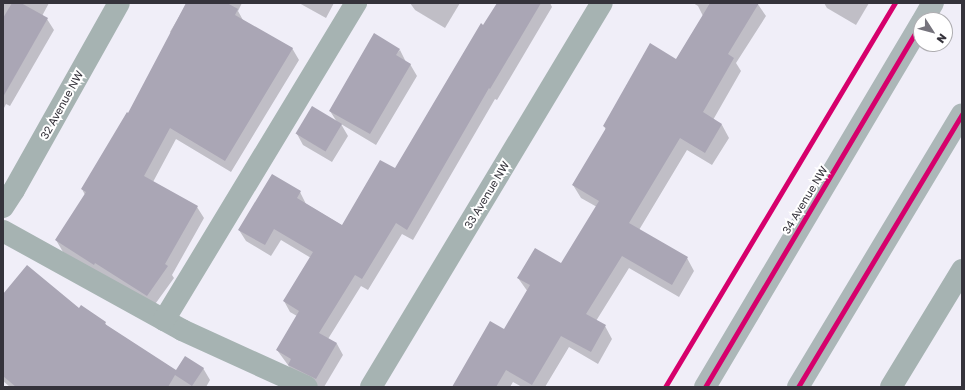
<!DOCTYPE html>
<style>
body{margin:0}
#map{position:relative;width:965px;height:390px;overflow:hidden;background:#f0eef8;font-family:"Golos Text",sans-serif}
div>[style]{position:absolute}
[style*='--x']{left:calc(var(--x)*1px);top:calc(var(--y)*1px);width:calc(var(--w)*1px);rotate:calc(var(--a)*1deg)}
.shadow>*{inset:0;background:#0003}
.building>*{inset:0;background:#aaa6b5;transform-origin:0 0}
.minor>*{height:22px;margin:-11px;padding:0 11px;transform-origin:11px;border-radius:11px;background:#a6b3b2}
.major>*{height:22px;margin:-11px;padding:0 11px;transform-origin:11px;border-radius:11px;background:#acb7b8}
.cycleway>*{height:5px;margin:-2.5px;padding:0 2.5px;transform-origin:2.5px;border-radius:2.5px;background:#d6006c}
span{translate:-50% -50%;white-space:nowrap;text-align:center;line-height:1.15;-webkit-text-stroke:4px #fff;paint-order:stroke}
.street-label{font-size:11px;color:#35333b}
.frame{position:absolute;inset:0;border:4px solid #35333b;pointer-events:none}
.north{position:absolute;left:913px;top:12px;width:40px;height:40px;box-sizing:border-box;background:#fff;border:1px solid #aeadb1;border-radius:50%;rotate:126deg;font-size:11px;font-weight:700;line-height:16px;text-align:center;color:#35333b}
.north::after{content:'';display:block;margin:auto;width:14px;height:18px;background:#76747d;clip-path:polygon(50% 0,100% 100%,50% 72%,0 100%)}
</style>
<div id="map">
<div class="shadow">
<i style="clip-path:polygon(3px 3px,49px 3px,42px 16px,47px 19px,54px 30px,10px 106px,6px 104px,3px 110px)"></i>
<i style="clip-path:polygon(187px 3px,242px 3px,238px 11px,244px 22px,292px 48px,299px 60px,231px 172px,176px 139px,153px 182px,197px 207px,204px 218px,172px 275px,174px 278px,153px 307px,63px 252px,56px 240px,85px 195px,82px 189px,129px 114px,172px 34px,170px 32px)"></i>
<i style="clip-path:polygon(299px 3px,334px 3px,326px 18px)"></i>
<i style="clip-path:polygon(410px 3px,460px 3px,445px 28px,415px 10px)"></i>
<i style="clip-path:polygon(498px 3px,550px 3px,552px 7px,497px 100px,495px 99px,413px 240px,402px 234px,368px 290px,361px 286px,328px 339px,337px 344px,343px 355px,324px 387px,318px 387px,296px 376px,277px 350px,297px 316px,290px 312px,284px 301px,311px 258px,281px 240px,271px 256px,246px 241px,239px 230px,300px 192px,306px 204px,343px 226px,395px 170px)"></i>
<i style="clip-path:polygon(693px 3px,757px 3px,766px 16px,736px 63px,741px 71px,713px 120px,722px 125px,729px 138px,712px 165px,687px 150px,639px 230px,687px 258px,694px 271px,679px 297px,629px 268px,596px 321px,605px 326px,612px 339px,598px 364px,569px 347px,545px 387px,522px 387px,513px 382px,510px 387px,453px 387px,505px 330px,528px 292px,518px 278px,562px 264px,597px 207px,581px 198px,573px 185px,606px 130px,604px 126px,676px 60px,703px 16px,698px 6px)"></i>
<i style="clip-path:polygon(824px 3px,869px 3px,856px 25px,827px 8px)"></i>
<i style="clip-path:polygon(400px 50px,406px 62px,410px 64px,417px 76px,376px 145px,341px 124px,348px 136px,332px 162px,303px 145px,297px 134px,337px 122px,330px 111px)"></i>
<i style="clip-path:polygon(3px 295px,79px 310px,105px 323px,107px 326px,176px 371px,203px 368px,210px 380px,206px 387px,10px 387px,3px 381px)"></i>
</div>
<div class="building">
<i style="clip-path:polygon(12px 3px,21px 3px,48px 18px,3px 97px,3px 18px)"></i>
<i style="clip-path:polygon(186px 3px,227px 3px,238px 9px,235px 15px,293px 48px,225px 161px,170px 128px,144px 176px,198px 206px,165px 264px,168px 266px,147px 296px,95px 263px,94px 265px,55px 240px,86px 192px,81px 189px,127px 112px,128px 113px)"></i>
<i style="clip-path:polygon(497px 3px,541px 3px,490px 89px,489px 88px,407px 230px,396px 223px,362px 279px,355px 275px,319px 333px,337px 343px,316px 379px,288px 365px,291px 359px,276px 350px,299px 311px,283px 301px,313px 252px,274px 229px,265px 245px,238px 230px,272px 174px,301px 191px,297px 198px,342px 225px,380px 160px,395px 168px,481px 23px,483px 25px)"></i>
<i style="clip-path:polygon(710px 3px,759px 3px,728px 54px,734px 58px,703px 112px,722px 124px,705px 153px,680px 138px,629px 223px,688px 257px,672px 285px,622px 256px,586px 314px,606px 325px,591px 352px,561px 336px,532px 385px,506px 370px,496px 387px,452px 387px,490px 321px,504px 329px,530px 285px,517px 278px,535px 248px,561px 263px,599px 201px,572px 185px,606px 128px,603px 126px,650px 43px,676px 59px)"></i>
<i style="clip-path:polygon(374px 33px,400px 49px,396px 55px,411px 64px,370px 134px,329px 111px)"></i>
<i style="left:312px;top:106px;width:35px;height:32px;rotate:31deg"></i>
<i style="clip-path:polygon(27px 265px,79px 308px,81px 305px,106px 322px,105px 324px,176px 370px,185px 356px,204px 368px,192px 386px,175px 375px,168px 387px,16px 387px,3px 376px,3px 294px)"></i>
</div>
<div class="minor">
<i style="--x:3;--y:207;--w:20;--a:-57"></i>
<i style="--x:14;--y:190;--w:214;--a:-60.7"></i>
<i style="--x:3;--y:231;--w:205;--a:28.9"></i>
<i style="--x:182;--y:330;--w:137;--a:24.5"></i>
<i style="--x:164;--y:320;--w:371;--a:-58.8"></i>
<i style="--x:371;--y:387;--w:448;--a:-59"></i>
<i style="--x:891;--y:387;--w:137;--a:-58.7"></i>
</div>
<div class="major">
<i style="--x:923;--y:20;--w:20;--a:-60"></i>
<i style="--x:705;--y:387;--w:423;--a:-59.3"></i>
<i style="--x:798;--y:387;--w:318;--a:-59"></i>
</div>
<div class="cycleway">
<i style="--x:665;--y:387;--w:448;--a:-59.1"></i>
<i style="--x:705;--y:387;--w:423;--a:-59.3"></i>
<i style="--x:798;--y:387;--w:318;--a:-59"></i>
</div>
<div class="street-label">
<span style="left:62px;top:105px;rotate:-61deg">32 Avenue NW</span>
<span style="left:487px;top:195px;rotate:-59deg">33 Avenue NW</span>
<span style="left:805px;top:200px;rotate:-59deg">34 Avenue NW</span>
</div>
<div class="frame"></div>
<div class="north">N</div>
</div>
